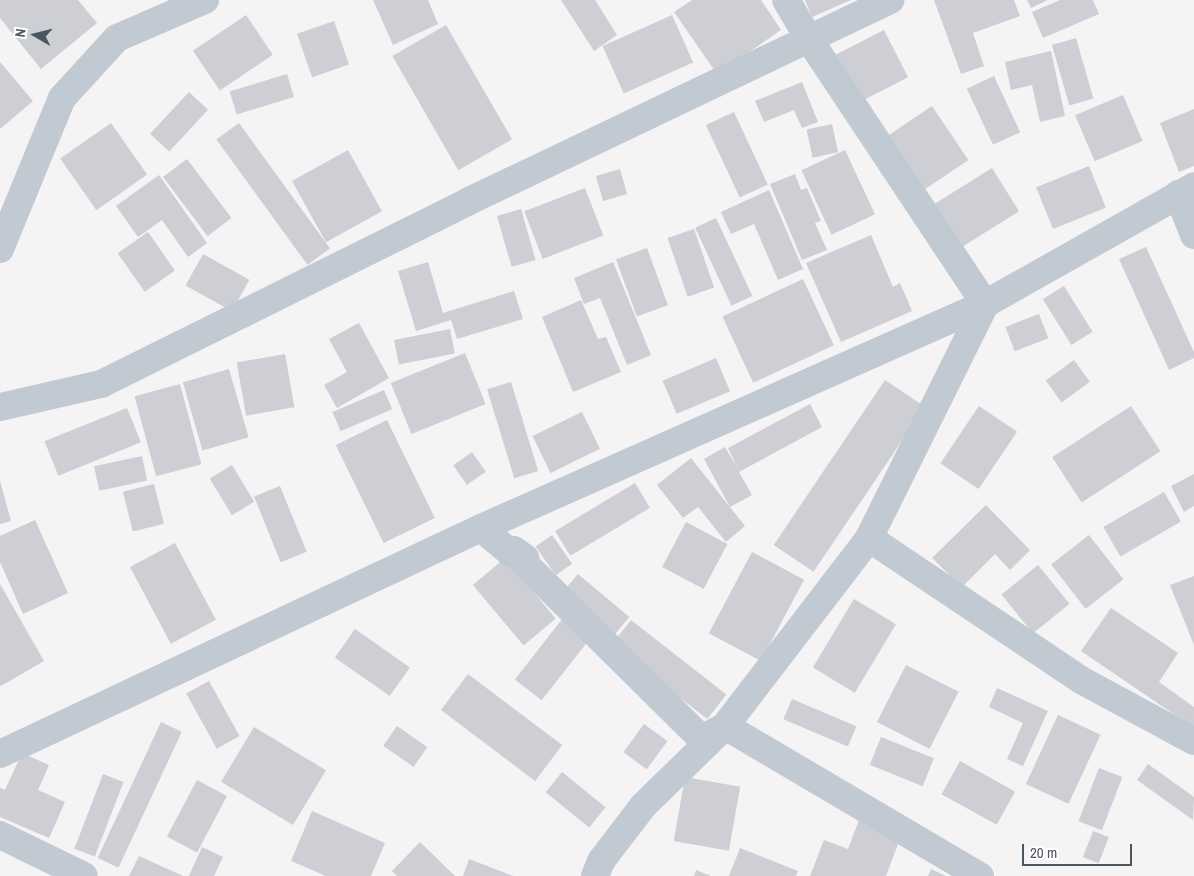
<!DOCTYPE html>
<style>
body{margin:0}
#map{position:relative;width:1194px;height:876px;overflow:hidden;background:#f5f3f3;font-family:"Archivo Narrow",sans-serif}
div>[style]{position:absolute}
[style*='--x']{left:calc(var(--x)*1px);top:calc(var(--y)*1px);width:calc(var(--w)*1px);rotate:calc(var(--a)*1deg)}
.building>*{inset:0;background:#cdcfd5;transform-origin:0 0}
.minor>*{height:28px;margin:-14px;padding:0 14px;transform-origin:14px;border-radius:14px;background:#c1cad2}
span{translate:-50% -50%;white-space:nowrap;text-align:center;line-height:1.15;-webkit-text-stroke:5px #fff;paint-order:stroke}
.north{position:absolute;left:10px;top:10px;width:50px;height:50px;-webkit-text-stroke:4px #fff;paint-order:stroke;rotate:278deg;font-size:14px;font-weight:700;line-height:20px;text-align:center;color:#4a5661}
.north::after{content:'';display:block;margin:auto;width:18px;height:22px;background:#4a5661;clip-path:polygon(50% 0,100% 100%,50% 72%,0 100%)}
.scale{position:absolute;left:1022px;top:844px;width:110px;height:22px;box-sizing:border-box;border:2px solid #4a5661;border-top:0;padding-left:6px;font-size:15px;line-height:18px;white-space:nowrap;color:#4a5661;-webkit-text-stroke:4px #fff;paint-order:stroke}
</style>
<div id="map">
<div class="building">
<i style="clip-path:polygon(0 0,78px 0,97px 23px,41px 69px,0 18px)"></i>
<i style="clip-path:polygon(373px 0,428px 0,438px 24px,393px 45px)"></i>
<i style="clip-path:polygon(561px 0,595px 0,617px 35px,594px 51px)"></i>
<i style="clip-path:polygon(692px 0,761px 0,781px 30px,717px 74px,674px 12px)"></i>
<i style="clip-path:polygon(805px 0,851px 0,812px 17px)"></i>
<i style="clip-path:polygon(934px 0,1014px 0,1020px 16px,973px 33px,984px 66px,961px 74px)"></i>
<i style="clip-path:polygon(1027px 0,1048px 0,1031px 8px)"></i>
<i style="clip-path:polygon(1060px 0,1093px 0,1099px 14px,1043px 38px,1032px 12px)"></i>
<i style="left:246px;top:15px;width:48px;height:64px;rotate:56deg"></i>
<i style="left:672px;top:15px;width:52px;height:76px;rotate:66deg"></i>
<i style="left:334px;top:21px;width:46px;height:39px;rotate:71deg"></i>
<i style="left:446px;top:25px;width:132px;height:62px;rotate:60deg"></i>
<i style="left:884px;top:30px;width:53px;height:56px;rotate:63deg"></i>
<i style="left:1076px;top:38px;width:63px;height:25px;rotate:74deg"></i>
<i style="clip-path:polygon(1051px 51px,1065px 116px,1040px 122px,1032px 85px,1011px 90px,1005px 62px)"></i>
<i style="clip-path:polygon(0 62px,33px 101px,0 129px)"></i>
<i style="left:287px;top:74px;width:24px;height:60px;rotate:73deg"></i>
<i style="left:994px;top:76px;width:62px;height:30px;rotate:65deg"></i>
<i style="clip-path:polygon(802px 82px,818px 122px,802px 128px,794px 110px,764px 122px,755px 101px)"></i>
<i style="left:189px;top:92px;width:26px;height:57px;rotate:43deg"></i>
<i style="left:1123px;top:95px;width:50px;height:52px;rotate:67deg"></i>
<i style="left:932px;top:106px;width:65px;height:56px;rotate:56deg"></i>
<i style="clip-path:polygon(1194px 109px,1194px 166px,1179px 172px,1160px 123px)"></i>
<i style="left:734px;top:112px;width:80px;height:31px;rotate:65deg"></i>
<i style="left:111px;top:123px;width:63px;height:62px;rotate:55deg"></i>
<i style="left:239px;top:123px;width:155px;height:28px;rotate:54deg"></i>
<i style="left:832px;top:124px;width:29px;height:26px;rotate:78deg"></i>
<i style="left:348px;top:150px;width:70px;height:64px;rotate:61deg"></i>
<i style="left:845px;top:150px;width:71px;height:48px;rotate:65deg"></i>
<i style="left:187px;top:159px;width:74px;height:30px;rotate:53deg"></i>
<i style="left:1089px;top:166px;width:45px;height:57px;rotate:68deg"></i>
<i style="left:992px;top:168px;width:51px;height:74px;rotate:58deg"></i>
<i style="left:620px;top:169px;width:26px;height:25px;rotate:74deg"></i>
<i style="clip-path:polygon(795px 174px,801px 190px,807px 188px,821px 221px,815px 223px,827px 250px,802px 260px,770px 184px)"></i>
<i style="clip-path:polygon(159px 175px,207px 243px,188px 257px,162px 220px,138px 237px,116px 206px)"></i>
<i style="left:585px;top:188px;width:51px;height:65px;rotate:69deg"></i>
<i style="clip-path:polygon(769px 190px,803px 269px,778px 280px,754px 224px,731px 234px,721px 212px)"></i>
<i style="left:521px;top:209px;width:53px;height:25px;rotate:74deg"></i>
<i style="left:716px;top:218px;width:86px;height:23px;rotate:65deg"></i>
<i style="left:694px;top:229px;width:62px;height:28px;rotate:71deg"></i>
<i style="left:148px;top:232px;width:47px;height:37px;rotate:55deg"></i>
<i style="clip-path:polygon(871px 235px,893px 287px,900px 283px,912px 311px,841px 342px,806px 263px)"></i>
<i style="clip-path:polygon(1146px 247px,1194px 352px,1194px 358px,1169px 370px,1119px 259px)"></i>
<i style="left:647px;top:248px;width:61px;height:33px;rotate:70deg"></i>
<i style="left:203px;top:254px;width:53px;height:36px;rotate:29deg"></i>
<i style="clip-path:polygon(428px 262px,443px 313px,514px 291px,523px 319px,457px 339px,451px 320px,416px 331px,398px 271px)"></i>
<i style="clip-path:polygon(613px 262px,651px 355px,627px 365px,600px 298px,584px 304px,574px 278px)"></i>
<i style="left:803px;top:279px;width:73px;height:89px;rotate:65deg"></i>
<i style="left:1064px;top:286px;width:54px;height:25px;rotate:58deg"></i>
<i style="clip-path:polygon(581px 300px,598px 339px,606px 337px,621px 372px,573px 392px,542px 317px)"></i>
<i style="left:1039px;top:314px;width:26px;height:36px;rotate:69deg"></i>
<i style="clip-path:polygon(359px 323px,389px 378px,337px 408px,324px 385px,347px 372px,329px 339px)"></i>
<i style="left:450px;top:329px;width:25px;height:57px;rotate:79deg"></i>
<i style="left:465px;top:353px;width:55px;height:80px;rotate:68deg"></i>
<i style="left:285px;top:354px;width:54px;height:49px;rotate:80deg"></i>
<i style="left:716px;top:358px;width:36px;height:58px;rotate:67deg"></i>
<i style="left:1074px;top:360px;width:27px;height:35px;rotate:54deg"></i>
<i style="left:229px;top:369px;width:71px;height:48px;rotate:74deg"></i>
<i style="left:885px;top:380px;width:48px;height:199px;rotate:34deg"></i>
<i style="left:511px;top:382px;width:93px;height:25px;rotate:73deg"></i>
<i style="left:180px;top:384px;width:83px;height:47px;rotate:75deg"></i>
<i style="left:384px;top:390px;width:21px;height:56px;rotate:67deg"></i>
<i style="clip-path:polygon(810px 404px,822px 427px,739px 472px,752px 495px,730px 507px,704px 459px,725px 447px,738px 469px,728px 448px)"></i>
<i style="left:979px;top:406px;width:46px;height:69px;rotate:34deg"></i>
<i style="left:1131px;top:406px;width:54px;height:94px;rotate:57deg"></i>
<i style="left:127px;top:408px;width:37px;height:89px;rotate:68deg"></i>
<i style="left:582px;top:412px;width:41px;height:55px;rotate:64deg"></i>
<i style="left:387px;top:420px;width:109px;height:57px;rotate:64deg"></i>
<i style="left:472px;top:452px;width:24px;height:23px;rotate:55deg"></i>
<i style="left:142px;top:456px;width:25px;height:49px;rotate:78deg"></i>
<i style="clip-path:polygon(691px 458px,745px 526px,726px 542px,698px 507px,683px 518px,657px 485px)"></i>
<i style="left:232px;top:465px;width:43px;height:26px;rotate:59deg"></i>
<i style="clip-path:polygon(1194px 474px,1194px 506px,1184px 512px,1171px 486px)"></i>
<i style="clip-path:polygon(0 481px,11px 521px,0 524px)"></i>
<i style="left:635px;top:483px;width:29px;height:93px;rotate:59deg"></i>
<i style="left:154px;top:484px;width:41px;height:32px;rotate:76deg"></i>
<i style="left:280px;top:486px;width:71px;height:28px;rotate:68deg"></i>
<i style="left:1164px;top:492px;width:34px;height:70px;rotate:60deg"></i>
<i style="clip-path:polygon(986px 505px,1030px 550px,1010px 570px,995px 554px,962px 587px,932px 558px)"></i>
<i style="clip-path:polygon(35px 520px,68px 593px,23px 614px,0 562px,0 536px)"></i>
<i style="left:686px;top:522px;width:47px;height:51px;rotate:28deg"></i>
<i style="left:552px;top:535px;width:35px;height:20px;rotate:55deg"></i>
<i style="left:1089px;top:535px;width:56px;height:48px;rotate:52deg"></i>
<i style="left:175px;top:543px;width:87px;height:51px;rotate:62deg"></i>
<i style="left:752px;top:552px;width:59px;height:92px;rotate:28deg"></i>
<i style="left:505px;top:558px;width:79px;height:42px;rotate:50deg"></i>
<i style="left:1038px;top:565px;width:50px;height:47px;rotate:51deg"></i>
<i style="left:578px;top:574px;width:67px;height:23px;rotate:40deg"></i>
<i style="clip-path:polygon(1194px 576px,1194px 645px,1170px 585px)"></i>
<i style="clip-path:polygon(0 584px,44px 661px,1px 686px,0 685px)"></i>
<i style="left:854px;top:599px;width:49px;height:80px;rotate:31deg"></i>
<i style="clip-path:polygon(1111px 608px,1178px 653px,1159px 682px,1194px 707px,1194px 728px,1081px 651px)"></i>
<i style="left:566px;top:614px;width:34px;height:83px;rotate:38deg"></i>
<i style="left:631px;top:620px;width:121px;height:31px;rotate:38deg"></i>
<i style="left:355px;top:629px;width:67px;height:35px;rotate:35deg"></i>
<i style="left:906px;top:665px;width:59px;height:64px;rotate:27deg"></i>
<i style="left:468px;top:674px;width:118px;height:45px;rotate:37deg"></i>
<i style="left:209px;top:681px;width:63px;height:26px;rotate:61deg"></i>
<i style="clip-path:polygon(997px 688px,1048px 711px,1023px 766px,1007px 759px,1023px 723px,989px 707px)"></i>
<i style="left:792px;top:699px;width:70px;height:22px;rotate:23deg"></i>
<i style="left:1058px;top:715px;width:47px;height:76px;rotate:25deg"></i>
<i style="left:161px;top:722px;width:23px;height:150px;rotate:25deg"></i>
<i style="left:644px;top:724px;width:29px;height:35px;rotate:36deg"></i>
<i style="left:397px;top:726px;width:37px;height:24px;rotate:35deg"></i>
<i style="left:254px;top:727px;width:84px;height:64px;rotate:31deg"></i>
<i style="left:881px;top:737px;width:57px;height:30px;rotate:22deg"></i>
<i style="clip-path:polygon(22px 753px,49px 765px,38px 790px,65px 802px,49px 838px,0 817px,0 788px,5px 790px)"></i>
<i style="left:960px;top:761px;width:63px;height:38px;rotate:29deg"></i>
<i style="clip-path:polygon(1148px 764px,1194px 797px,1193px 820px,1137px 780px)"></i>
<i style="left:1099px;top:768px;width:25px;height:57px;rotate:21deg"></i>
<i style="left:562px;top:772px;width:56px;height:26px;rotate:39deg"></i>
<i style="left:103px;top:774px;width:22px;height:80px;rotate:21deg"></i>
<i style="left:685px;top:777px;width:56px;height:65px;rotate:10deg"></i>
<i style="left:197px;top:780px;width:34px;height:64px;rotate:28deg"></i>
<i style="clip-path:polygon(312px 811px,385px 843px,371px 876px,326px 876px,291px 861px)"></i>
<i style="clip-path:polygon(859px 820px,901px 836px,886px 876px,810px 876px,824px 840px,848px 849px)"></i>
<i style="left:1093px;top:831px;width:17px;height:28px;rotate:21deg"></i>
<i style="clip-path:polygon(420px 842px,455px 876px,397px 876px,392px 871px)"></i>
<i style="clip-path:polygon(202px 847px,223px 857px,214px 876px,189px 876px)"></i>
<i style="clip-path:polygon(740px 848px,798px 871px,796px 876px,729px 876px)"></i>
<i style="clip-path:polygon(139px 856px,183px 876px,129px 876px)"></i>
<i style="clip-path:polygon(469px 859px,513px 876px,463px 876px)"></i>
<i style="clip-path:polygon(931px 869px,946px 876px,928px 876px)"></i>
<i style="clip-path:polygon(696px 870px,711px 876px,694px 876px)"></i>
</div>
<div class="minor">
<i style="--x:1178;--y:194;--w:44;--a:68.7"></i>
<i style="--x:0;--y:249;--w:163;--a:-67.7"></i>
<i style="--x:62;--y:98;--w:81;--a:-47.5"></i>
<i style="--x:117;--y:38;--w:96;--a:-23.4"></i>
<i style="--x:0;--y:407;--w:104;--a:-12.8"></i>
<i style="--x:101;--y:384;--w:411;--a:-26.4"></i>
<i style="--x:469;--y:201;--w:467;--a:-25.5"></i>
<i style="--x:481;--y:528;--w:39;--a:40"></i>
<i style="--x:511;--y:553;--w:4;--a:-45"></i>
<i style="--x:514;--y:550;--w:14;--a:36"></i>
<i style="--x:525;--y:558;--w:4;--a:135"></i>
<i style="--x:522;--y:561;--w:253;--a:44.7"></i>
<i style="--x:702;--y:739;--w:26;--a:-29"></i>
<i style="--x:725;--y:726;--w:296;--a:30.5"></i>
<i style="--x:869;--y:538;--w:255;--a:33.8"></i>
<i style="--x:1081;--y:680;--w:128;--a:28.4"></i>
<i style="--x:0;--y:754;--w:531;--a:-25.17"></i>
<i style="--x:481;--y:528;--w:552;--a:-23.96"></i>
<i style="--x:985;--y:304;--w:240;--a:-29.4"></i>
<i style="--x:0;--y:835;--w:93;--a:26"></i>
<i style="--x:595;--y:876;--w:16;--a:-68"></i>
<i style="--x:601;--y:861;--w:69;--a:-52.6"></i>
<i style="--x:643;--y:806;--w:115;--a:-44.3"></i>
<i style="--x:725;--y:726;--w:237;--a:-52.5"></i>
<i style="--x:869;--y:538;--w:261;--a:-63.6"></i>
<i style="--x:985;--y:304;--w:318;--a:-123.6"></i>
<i style="--x:809;--y:39;--w:45;--a:-120.5"></i>
</div>
<div class="north">N</div>
<div class="scale">20 m</div>
</div>
